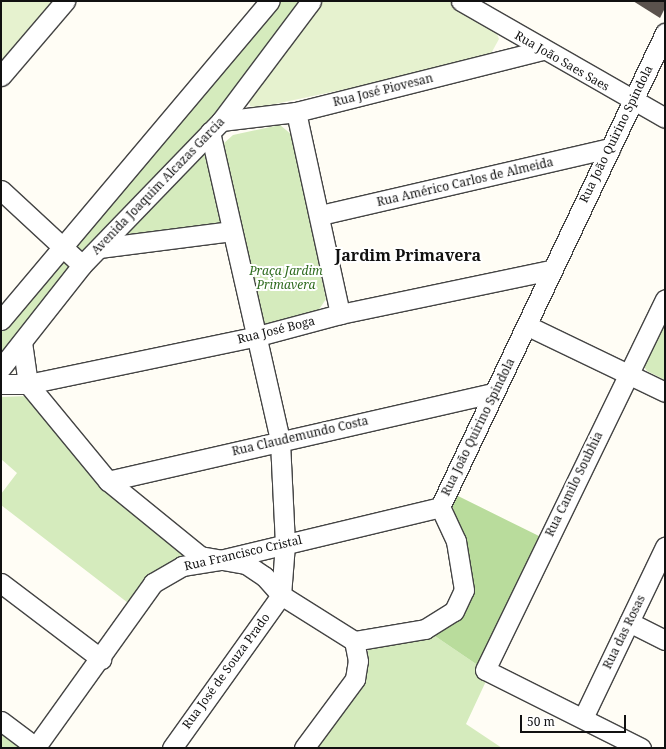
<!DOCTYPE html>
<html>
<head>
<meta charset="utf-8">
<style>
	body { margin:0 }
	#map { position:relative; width:666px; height:749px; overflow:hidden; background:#fffdf5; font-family:"Noto Serif",serif }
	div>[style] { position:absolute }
	.green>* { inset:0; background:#d5ebbd }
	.forest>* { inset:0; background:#b9dc9c }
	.pitch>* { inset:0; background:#e6f2cf }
	.building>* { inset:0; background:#5a524d }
	.roads { filter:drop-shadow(1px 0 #444) drop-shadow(-1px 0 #444) drop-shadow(0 1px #444) drop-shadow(0 -1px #444) }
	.minor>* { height:19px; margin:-9.5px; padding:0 9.5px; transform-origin:9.5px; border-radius:9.5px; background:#fff }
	span { translate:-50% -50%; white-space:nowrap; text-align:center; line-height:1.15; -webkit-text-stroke:4px #fff; paint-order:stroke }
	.street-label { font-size:12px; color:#111 }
	.park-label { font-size:12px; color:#2f6b1f; font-style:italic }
	.district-label { font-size:16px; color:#111; font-weight:700 }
	.frame { position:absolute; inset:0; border:2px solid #111; pointer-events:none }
	.scale { position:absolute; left:520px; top:715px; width:106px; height:18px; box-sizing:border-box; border:2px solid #111; border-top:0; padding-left:5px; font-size:12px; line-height:14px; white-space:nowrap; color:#111; -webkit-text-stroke:3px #fff; paint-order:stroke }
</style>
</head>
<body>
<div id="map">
	<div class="green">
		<div style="clip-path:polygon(279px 1px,304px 1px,206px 127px,82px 252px,74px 245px)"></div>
		<div style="clip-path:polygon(280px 125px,292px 135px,326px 299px,318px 311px,269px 325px,260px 321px,223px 144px,233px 135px)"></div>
		<div style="clip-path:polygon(207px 148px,223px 221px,220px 226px,122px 235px)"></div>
		<div style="clip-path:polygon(63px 260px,71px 266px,1px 359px,1px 330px)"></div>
		<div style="clip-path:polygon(665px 316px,665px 380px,647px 371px,642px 364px)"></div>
		<div style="clip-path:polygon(28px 396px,192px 555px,132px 606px,1px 505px,1px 494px,17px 473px,1px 459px,1px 397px)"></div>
		<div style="clip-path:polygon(429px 632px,479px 666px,487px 679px,466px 724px,502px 748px,313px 748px,366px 665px,368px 649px)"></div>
		<div style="clip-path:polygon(1px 733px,21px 748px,1px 748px)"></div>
	</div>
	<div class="forest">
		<div style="clip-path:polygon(454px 494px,541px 537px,479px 666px,429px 632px,457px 613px,461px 539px,451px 500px)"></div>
	</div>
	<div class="pitch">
		<div style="clip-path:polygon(1px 1px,55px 1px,1px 66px)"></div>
		<div style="clip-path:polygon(321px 1px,451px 1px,495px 29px,499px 39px,488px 59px,256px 108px,250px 106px,248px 97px)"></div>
	</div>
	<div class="building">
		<div style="clip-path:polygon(633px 1px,665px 1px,665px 8px,660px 18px)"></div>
	</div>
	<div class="roads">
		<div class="minor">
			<div style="left:461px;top:1px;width:235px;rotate:29.8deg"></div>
			<div style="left:1px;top:76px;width:99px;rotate:-49.5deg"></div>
			<div style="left:296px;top:112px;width:207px;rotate:77.7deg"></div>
			<div style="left:221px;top:121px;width:76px;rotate:-6.8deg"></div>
			<div style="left:296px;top:112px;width:254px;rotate:-14.1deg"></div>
			<div style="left:1px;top:190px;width:110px;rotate:42.8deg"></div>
			<div style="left:320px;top:215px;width:298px;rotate:-13deg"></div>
			<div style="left:99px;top:248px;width:134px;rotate:-7.3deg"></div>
			<div style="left:1px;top:320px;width:417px;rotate:-49.9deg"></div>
			<div style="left:528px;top:326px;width:152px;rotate:25.7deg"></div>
			<div style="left:22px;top:342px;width:42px;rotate:81.9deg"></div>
			<div style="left:28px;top:384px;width:126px;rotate:50.5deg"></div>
			<div style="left:108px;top:481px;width:119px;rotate:39.2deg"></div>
			<div style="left:200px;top:556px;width:47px;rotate:9.9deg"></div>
			<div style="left:246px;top:564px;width:22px;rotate:34deg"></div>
			<div style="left:264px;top:576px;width:25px;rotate:48deg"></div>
			<div style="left:281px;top:595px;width:86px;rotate:32.2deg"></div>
			<div style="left:354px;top:641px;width:72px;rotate:-9.6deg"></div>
			<div style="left:425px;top:629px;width:34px;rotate:-32deg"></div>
			<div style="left:454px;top:611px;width:23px;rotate:-65deg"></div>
			<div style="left:464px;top:590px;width:50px;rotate:-99.3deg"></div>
			<div style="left:456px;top:541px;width:38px;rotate:-115deg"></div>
			<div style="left:440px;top:507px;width:525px;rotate:-64.61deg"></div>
			<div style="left:1px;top:368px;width:131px;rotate:-51.8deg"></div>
			<div style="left:82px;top:265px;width:200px;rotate:-46deg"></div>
			<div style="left:221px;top:121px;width:150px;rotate:-53.1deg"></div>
			<div style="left:1px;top:384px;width:27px"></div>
			<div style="left:28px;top:384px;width:235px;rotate:-11.8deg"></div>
			<div style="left:258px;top:336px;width:85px;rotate:-15deg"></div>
			<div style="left:340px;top:314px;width:216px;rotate:-11.8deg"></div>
			<div style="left:108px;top:481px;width:394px;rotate:-12.9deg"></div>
			<div style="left:1px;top:583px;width:126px;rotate:37.2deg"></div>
			<div style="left:629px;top:622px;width:40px;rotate:26.6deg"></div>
			<div style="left:583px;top:718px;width:190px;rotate:-64.4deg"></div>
			<div style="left:1px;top:721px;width:45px;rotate:36.9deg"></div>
			<div style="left:35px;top:748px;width:203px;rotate:-54.4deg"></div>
			<div style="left:153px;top:583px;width:34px;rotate:-30deg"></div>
			<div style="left:182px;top:566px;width:38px;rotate:-9deg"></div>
			<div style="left:220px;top:560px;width:226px;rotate:-13.5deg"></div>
			<div style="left:172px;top:748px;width:188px;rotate:-54.5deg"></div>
			<div style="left:281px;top:595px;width:51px;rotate:-85.5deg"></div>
			<div style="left:285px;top:544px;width:104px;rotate:-92.8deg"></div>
			<div style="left:280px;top:440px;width:316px;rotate:-102.8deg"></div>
			<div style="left:304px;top:748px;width:86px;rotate:-53.5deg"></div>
			<div style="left:355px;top:679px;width:18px;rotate:-81deg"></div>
			<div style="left:358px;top:661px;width:20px;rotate:-101deg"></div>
			<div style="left:641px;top:748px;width:174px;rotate:-153.4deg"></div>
			<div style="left:485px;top:670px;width:412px;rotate:-64.1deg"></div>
		</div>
	</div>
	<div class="street-label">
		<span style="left:562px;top:61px;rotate:30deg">Rua João Saes Saes</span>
		<span style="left:383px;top:90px;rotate:-14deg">Rua José Piovesan</span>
		<span style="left:616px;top:134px;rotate:-64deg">Rua João Quirino Spindola</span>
		<span style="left:465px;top:182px;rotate:-13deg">Rua Américo Carlos de Almeida</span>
		<span style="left:158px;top:186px;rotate:-46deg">Avenida Joaquim Alcazas Garcia</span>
		<span style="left:276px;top:330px;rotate:-14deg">Rua José Boga</span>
		<span style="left:478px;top:427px;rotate:-64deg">Rua João Quirino Spindola</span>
		<span style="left:300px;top:436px;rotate:-13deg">Rua Claudemundo Costa</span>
		<span style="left:574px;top:484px;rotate:-64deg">Rua Camilo Soubhia</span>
		<span style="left:243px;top:553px;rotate:-13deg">Rua Francisco Cristal</span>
		<span style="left:624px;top:632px;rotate:-64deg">Rua das Rosas</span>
		<span style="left:226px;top:671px;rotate:-54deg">Rua José de Souza Prado</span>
	</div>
	<div class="park-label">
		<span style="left:286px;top:278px">Praça Jardim<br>Primavera</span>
	</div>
	<div class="district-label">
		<span style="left:408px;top:255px">Jardim Primavera</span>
	</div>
	<div class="frame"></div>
	<div class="scale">50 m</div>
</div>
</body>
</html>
